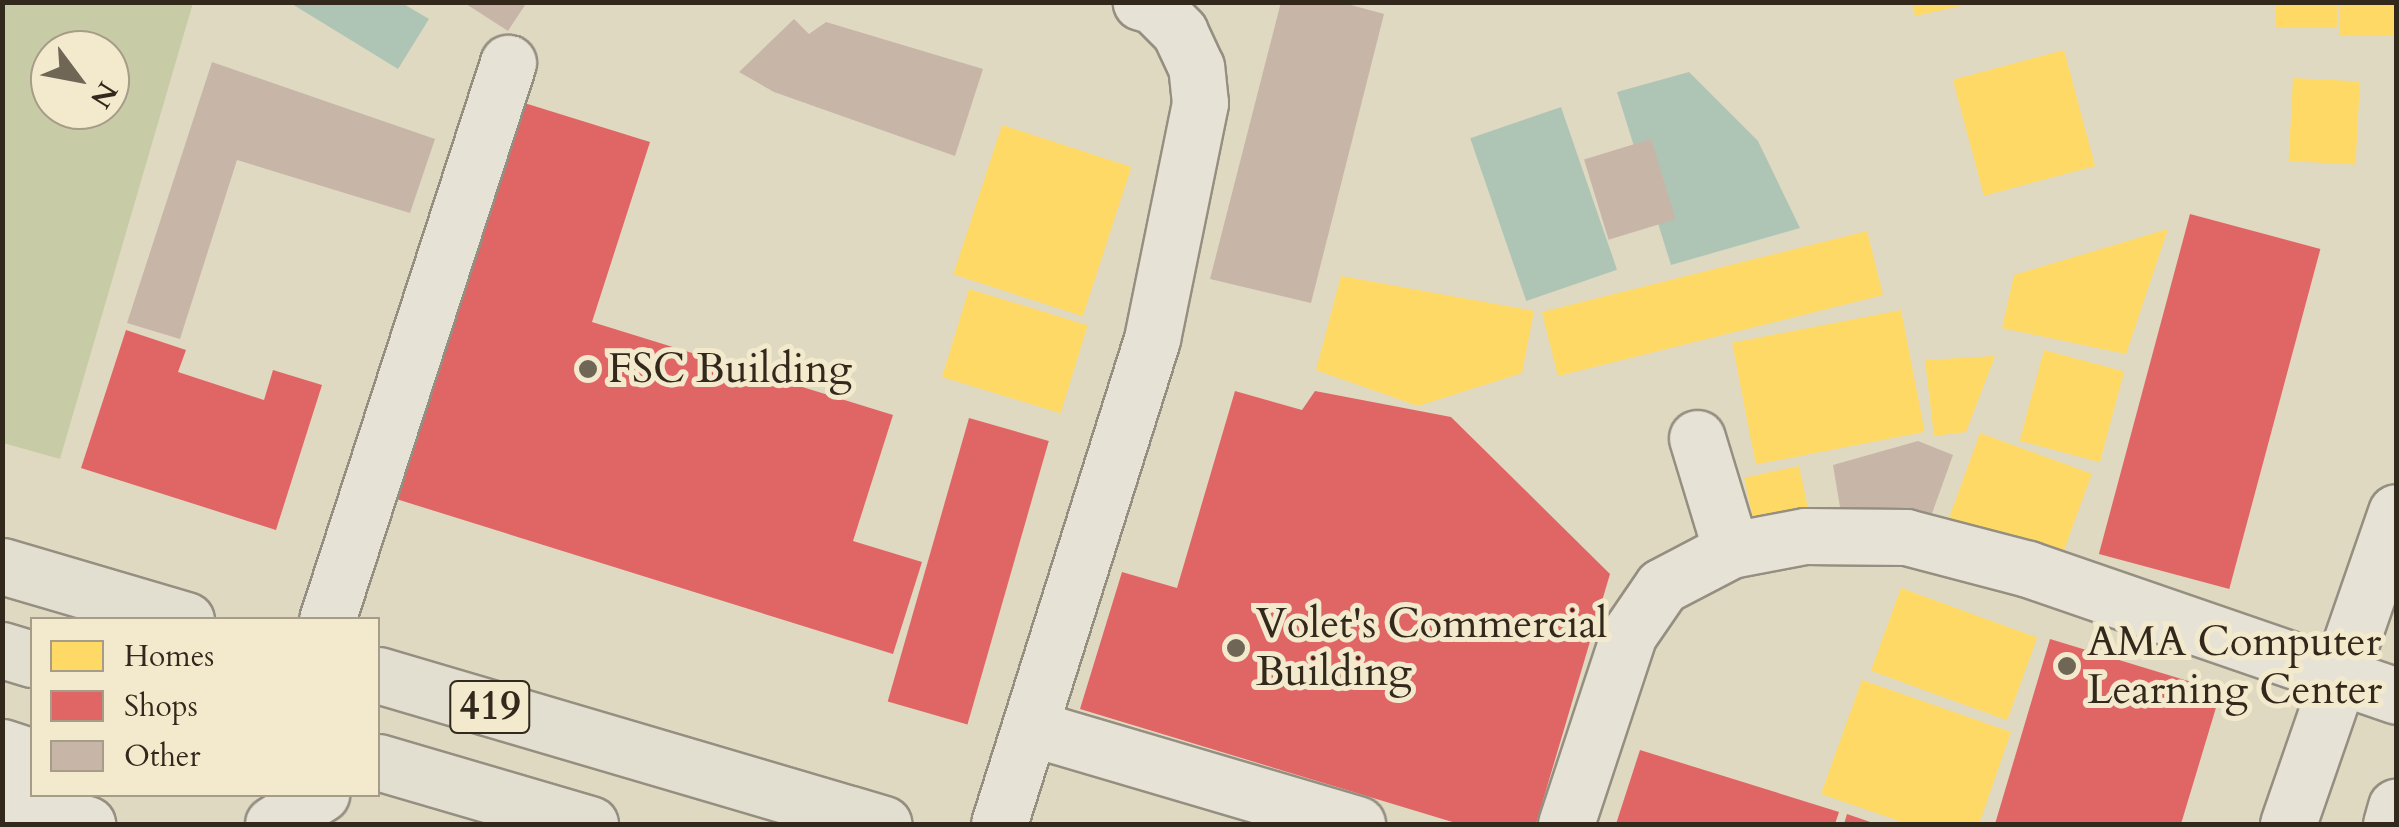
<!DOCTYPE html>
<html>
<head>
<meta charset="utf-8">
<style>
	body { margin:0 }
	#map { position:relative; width:2399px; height:827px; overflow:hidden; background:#e0d9c1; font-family:Cardo,serif }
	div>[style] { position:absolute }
	.green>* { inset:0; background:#c8cca6 }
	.water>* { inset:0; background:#aec5b6; transform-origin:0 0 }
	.homes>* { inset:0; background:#ffd966; transform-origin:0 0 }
	.shops>* { inset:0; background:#e06666; transform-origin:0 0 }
	.building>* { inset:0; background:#c7b5a8; transform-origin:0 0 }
	.roads { filter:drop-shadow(2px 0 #958f81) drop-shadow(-2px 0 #958f81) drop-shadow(0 2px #958f81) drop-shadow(0 -2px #958f81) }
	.minor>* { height:55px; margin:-27.5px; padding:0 27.5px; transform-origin:27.5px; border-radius:27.5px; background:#e6e2d6 }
	.highway>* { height:55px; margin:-27.5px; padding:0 27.5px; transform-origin:27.5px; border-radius:27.5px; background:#e2ded0 }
	.dots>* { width:28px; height:28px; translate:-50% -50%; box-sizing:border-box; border:5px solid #f3eace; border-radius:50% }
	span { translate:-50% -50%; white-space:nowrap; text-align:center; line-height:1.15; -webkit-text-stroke:10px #f3eace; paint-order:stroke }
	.shield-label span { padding:2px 8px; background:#f3eace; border:2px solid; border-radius:8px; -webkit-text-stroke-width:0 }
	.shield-label { font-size:40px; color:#33281c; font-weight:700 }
	.poi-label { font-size:42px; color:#33281c }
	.left { translate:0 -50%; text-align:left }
	.frame { position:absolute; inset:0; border:5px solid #33281c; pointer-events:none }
	.legend { position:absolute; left:30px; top:617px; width:350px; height:180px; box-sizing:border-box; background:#f3eace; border:2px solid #a69c87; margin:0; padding:12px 18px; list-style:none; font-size:30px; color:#33281c }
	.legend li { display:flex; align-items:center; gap:20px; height:50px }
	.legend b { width:50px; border:2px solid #a69c87 }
	.north { position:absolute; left:30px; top:30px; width:100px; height:100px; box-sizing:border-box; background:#f3eace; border:2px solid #a69c87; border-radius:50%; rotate:122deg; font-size:28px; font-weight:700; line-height:40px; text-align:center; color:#33281c }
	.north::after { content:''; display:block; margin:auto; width:35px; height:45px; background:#706656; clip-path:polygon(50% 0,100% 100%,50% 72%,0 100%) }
</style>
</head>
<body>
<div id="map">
	<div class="green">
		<div style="clip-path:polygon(evenodd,2px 3px,193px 3px,60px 459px,3px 443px,2px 3px,50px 50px,110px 50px,110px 110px,50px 110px,50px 50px)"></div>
	</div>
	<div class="water">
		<div style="clip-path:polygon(402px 3px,429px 19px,398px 69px,292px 4px)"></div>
		<div style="clip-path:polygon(1689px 72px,1758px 141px,1800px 228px,1671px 265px,1617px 92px)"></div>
		<div style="left:1561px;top:107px;width:172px;height:96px;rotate:71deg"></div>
	</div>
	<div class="homes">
		<div style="clip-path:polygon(1912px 2px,1970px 2px,1970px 4px,1915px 16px)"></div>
		<div style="left:2276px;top:2px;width:61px;height:26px"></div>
		<div style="left:2339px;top:2px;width:57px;height:33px"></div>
		<div style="left:2064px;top:50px;width:120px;height:115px;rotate:75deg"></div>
		<div style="left:2293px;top:78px;width:67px;height:83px;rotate:3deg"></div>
		<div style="left:1002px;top:125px;width:136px;height:157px;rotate:18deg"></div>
		<div style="clip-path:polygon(2168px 229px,2126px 354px,2002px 328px,2014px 275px)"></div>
		<div style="left:1867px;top:231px;width:66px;height:335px;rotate:76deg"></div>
		<div style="clip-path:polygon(1341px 276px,1534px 311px,1522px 373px,1418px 406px,1316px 370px)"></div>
		<div style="left:969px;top:289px;width:124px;height:92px;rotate:17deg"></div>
		<div style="left:1901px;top:310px;width:124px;height:172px;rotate:79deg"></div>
		<div style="left:2044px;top:350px;width:83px;height:94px;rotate:15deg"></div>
		<div style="clip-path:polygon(1995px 356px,1966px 432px,1934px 436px,1925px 360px)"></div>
		<div style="left:1980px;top:433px;width:119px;height:93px;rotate:20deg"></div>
		<div style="left:1799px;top:466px;width:53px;height:56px;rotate:78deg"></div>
		<div style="left:1901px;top:588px;width:145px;height:88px;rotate:20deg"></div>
		<div style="clip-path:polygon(1862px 680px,2011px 732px,1979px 824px,1908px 824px,1821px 794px)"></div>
	</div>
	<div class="shops">
		<div style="clip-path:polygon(518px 101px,650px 142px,592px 322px,893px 415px,853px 541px,922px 562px,893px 654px,393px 498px)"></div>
		<div style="left:2190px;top:214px;width:135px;height:352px;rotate:15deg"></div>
		<div style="clip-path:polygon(126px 330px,186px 350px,178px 372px,264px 400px,273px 370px,322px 385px,276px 530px,81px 468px)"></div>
		<div style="clip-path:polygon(1235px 391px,1302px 410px,1315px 391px,1451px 417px,1610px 574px,1536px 824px,1459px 824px,1080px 709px,1122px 572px,1177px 588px)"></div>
		<div style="left:969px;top:418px;width:83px;height:295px;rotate:16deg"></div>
		<div style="clip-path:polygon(2050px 639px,2221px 691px,2181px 824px,1995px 824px)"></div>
		<div style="clip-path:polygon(1640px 750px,1839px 812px,1835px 824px,1616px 824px)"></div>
		<div style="clip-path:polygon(1847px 814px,1876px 824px,1844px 824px)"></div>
	</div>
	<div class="building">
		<div style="clip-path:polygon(463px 2px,527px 2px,508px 31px)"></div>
		<div style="clip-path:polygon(1281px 2px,1340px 2px,1384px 14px,1311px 303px,1210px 279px)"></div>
		<div style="clip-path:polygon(794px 19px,809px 34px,826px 22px,983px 69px,955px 156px,774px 92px,739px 72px)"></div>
		<div style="clip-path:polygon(212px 62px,435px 139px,410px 213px,237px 160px,180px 339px,127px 323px)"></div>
		<div style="left:1651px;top:139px;width:84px;height:70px;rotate:73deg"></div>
		<div style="clip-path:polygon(1918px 441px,1953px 455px,1930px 519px,1841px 513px,1833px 465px)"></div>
	</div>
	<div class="roads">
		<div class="minor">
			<div style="left:1697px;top:438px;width:117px;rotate:73.1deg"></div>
			<div style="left:327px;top:620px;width:586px;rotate:-72deg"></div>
			<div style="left:1031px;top:728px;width:340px;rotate:16.4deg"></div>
			<div style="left:2px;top:747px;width:32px;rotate:18deg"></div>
			<div style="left:2px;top:799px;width:89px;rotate:16.4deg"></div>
			<div style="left:273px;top:824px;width:57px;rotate:-32deg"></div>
			<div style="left:999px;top:824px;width:509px;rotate:-72.49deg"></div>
			<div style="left:1152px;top:339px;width:241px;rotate:-78.5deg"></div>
			<div style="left:1200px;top:103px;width:36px;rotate:-96deg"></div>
			<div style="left:1196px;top:67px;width:38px;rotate:-115deg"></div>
			<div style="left:1180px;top:32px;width:37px;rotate:-135deg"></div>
			<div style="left:1154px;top:6px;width:14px;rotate:-163deg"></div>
			<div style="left:1566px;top:824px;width:200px;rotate:-71.7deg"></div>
			<div style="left:1629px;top:634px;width:58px;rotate:-55.5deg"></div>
			<div style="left:1662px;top:586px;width:78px;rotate:-27.6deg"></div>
			<div style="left:1731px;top:550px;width:75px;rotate:-10.7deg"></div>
			<div style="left:1805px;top:536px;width:101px;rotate:0.6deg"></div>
			<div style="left:1906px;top:537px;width:126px;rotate:14.7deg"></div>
			<div style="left:2028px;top:569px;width:389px;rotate:19deg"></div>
			<div style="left:2288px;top:824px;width:330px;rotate:-70.9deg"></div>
			<div style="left:2391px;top:824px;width:18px;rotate:-74deg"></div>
		</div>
		<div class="highway">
			<div style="left:2px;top:566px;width:192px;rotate:16.4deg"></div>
			<div style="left:2px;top:650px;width:31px;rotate:17deg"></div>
			<div style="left:378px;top:675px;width:527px;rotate:16.41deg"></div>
			<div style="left:378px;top:762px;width:221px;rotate:16.3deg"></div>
		</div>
	</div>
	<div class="dots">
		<div style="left:588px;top:369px;background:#706656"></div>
		<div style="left:1236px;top:648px;background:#706656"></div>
		<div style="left:2067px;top:666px;background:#706656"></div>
	</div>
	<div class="shield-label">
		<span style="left:490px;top:707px">419</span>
	</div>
	<div class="poi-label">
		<span class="left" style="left:608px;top:369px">FSC Building</span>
		<span class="left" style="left:1256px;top:648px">Volet's Commercial<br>Building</span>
		<span class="left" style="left:2087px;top:666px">AMA Computer<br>Learning Center</span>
	</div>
	<div class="frame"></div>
	<ul class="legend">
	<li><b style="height:28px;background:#ffd966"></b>Homes</li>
	<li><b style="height:28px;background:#e06666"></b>Shops</li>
	<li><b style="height:28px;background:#c7b5a8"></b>Other</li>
	</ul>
	<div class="north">N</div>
</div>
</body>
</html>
